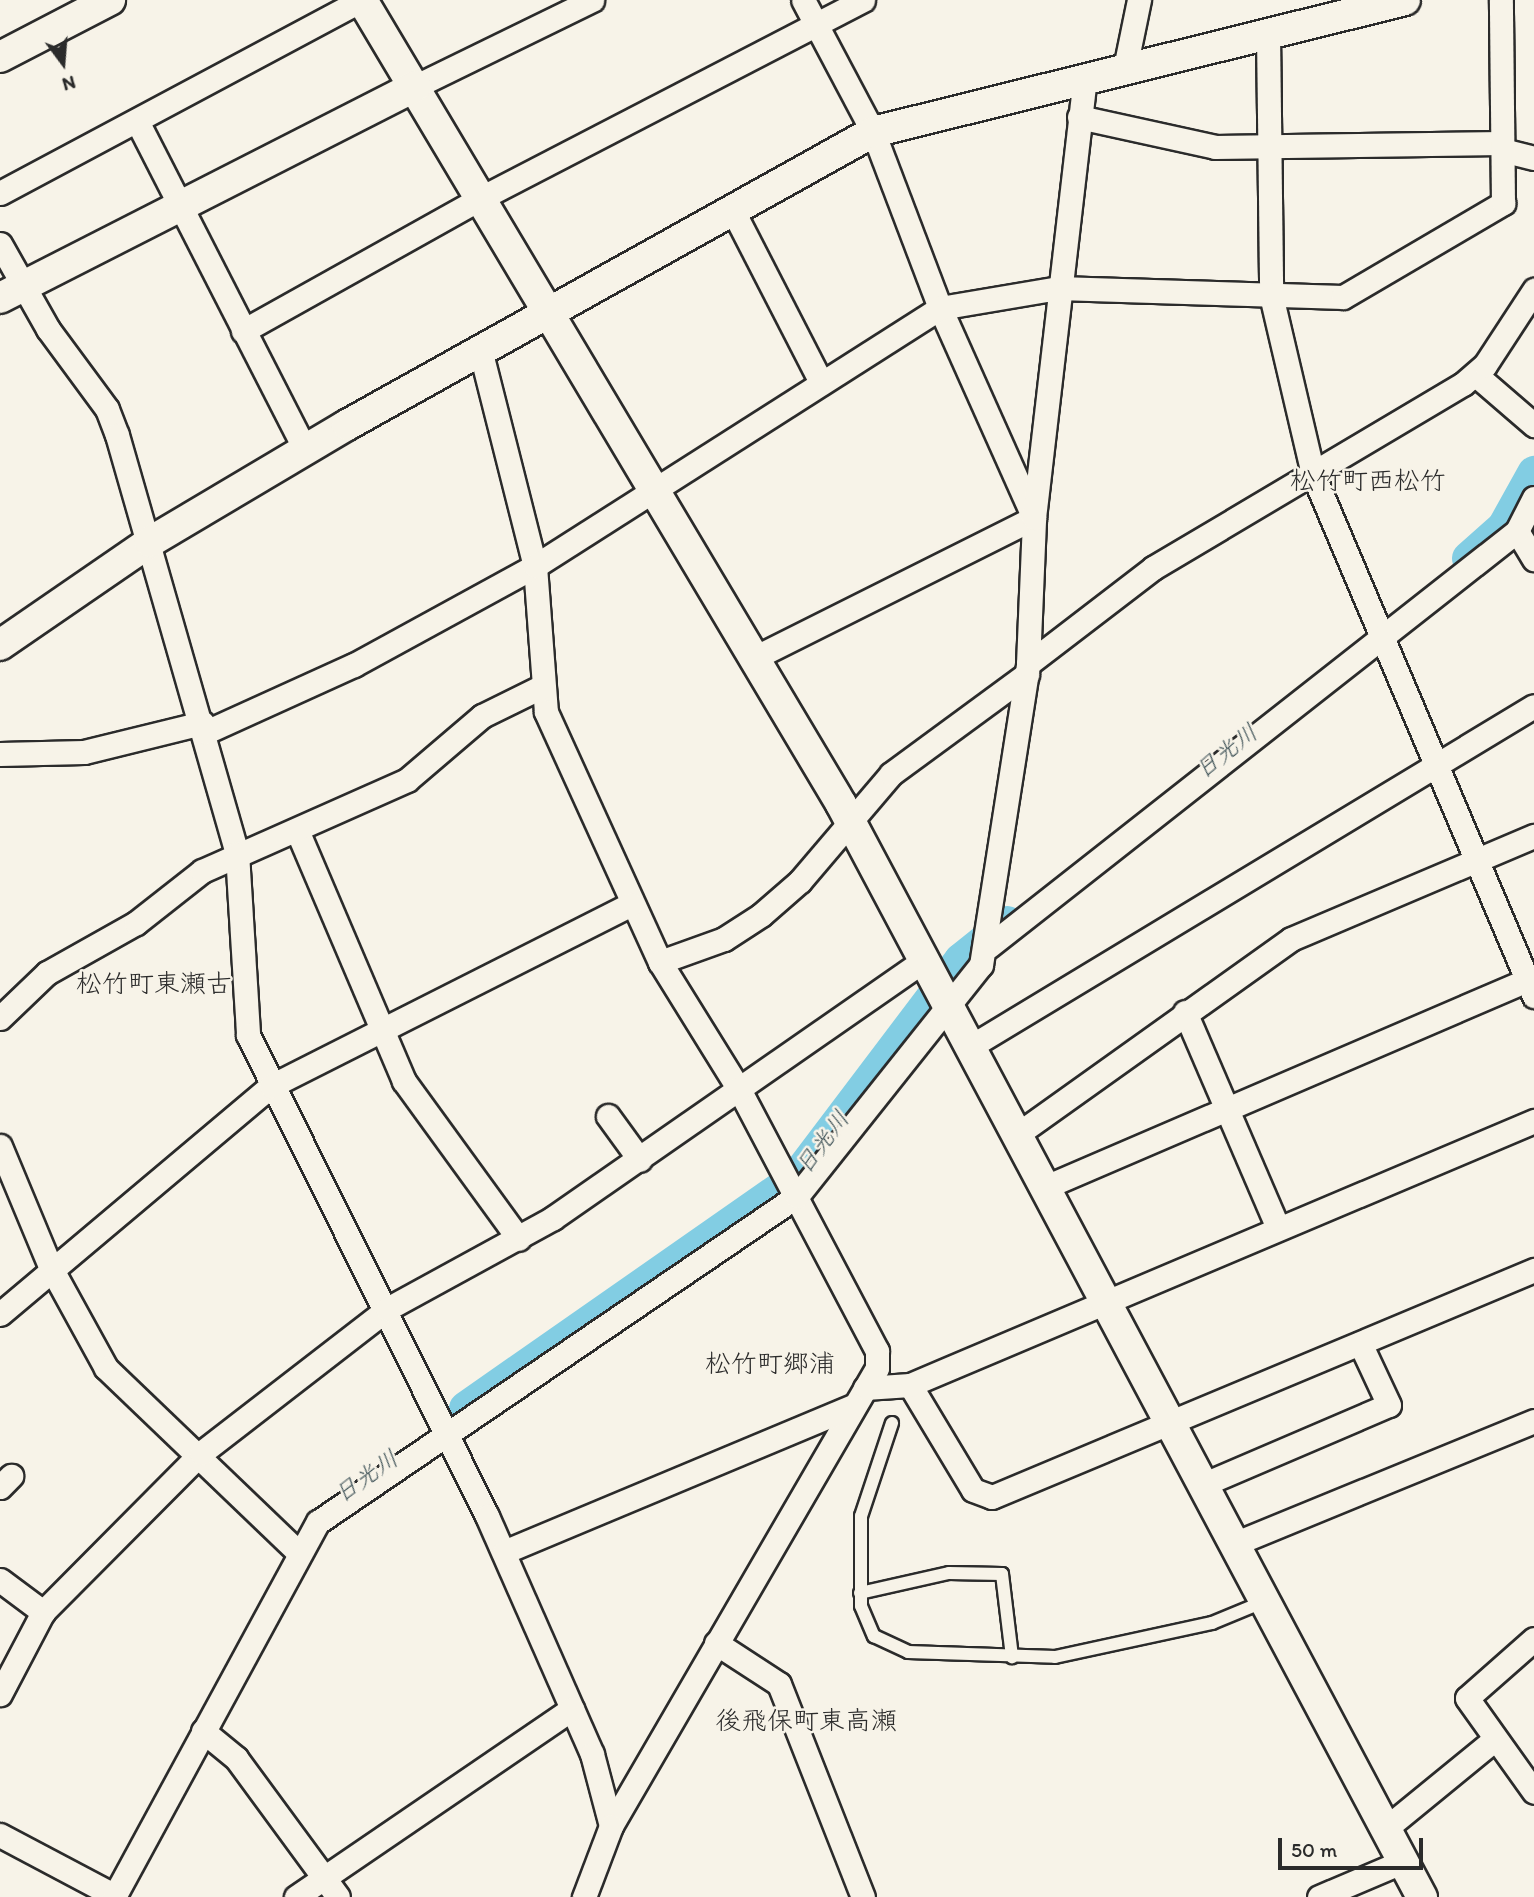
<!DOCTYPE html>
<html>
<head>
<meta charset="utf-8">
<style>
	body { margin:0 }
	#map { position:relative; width:1534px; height:1897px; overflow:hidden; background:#f7f3e8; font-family:Itim,"Klee One",sans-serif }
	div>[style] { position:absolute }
	.river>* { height:35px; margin:-17.5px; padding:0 17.5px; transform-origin:17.5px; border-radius:17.5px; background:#82cde3 }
	.roads { filter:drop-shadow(2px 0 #2b2b2b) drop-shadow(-2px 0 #2b2b2b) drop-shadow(0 2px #2b2b2b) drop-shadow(0 -2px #2b2b2b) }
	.service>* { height:12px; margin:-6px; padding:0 6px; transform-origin:6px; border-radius:6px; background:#f7f3e8 }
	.minor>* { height:23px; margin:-11.5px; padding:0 11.5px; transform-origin:11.5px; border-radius:11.5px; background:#f7f3e8 }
	.tertiary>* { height:30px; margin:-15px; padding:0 15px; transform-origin:15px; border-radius:15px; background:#f7f3e8 }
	span { translate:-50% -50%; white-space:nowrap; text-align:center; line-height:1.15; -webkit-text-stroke:5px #f7f3e8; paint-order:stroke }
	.water-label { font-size:24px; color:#415459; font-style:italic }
	.quarter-label { font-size:26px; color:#2b2b2b }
	.north { position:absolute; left:28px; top:28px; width:70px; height:70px; -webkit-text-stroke:5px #f7f3e8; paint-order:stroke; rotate:164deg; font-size:19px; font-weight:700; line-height:28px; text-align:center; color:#2b2b2b }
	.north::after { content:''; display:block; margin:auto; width:24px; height:32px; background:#2b2b2b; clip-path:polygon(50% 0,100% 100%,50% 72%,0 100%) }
	.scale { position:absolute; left:1278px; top:1838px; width:145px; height:32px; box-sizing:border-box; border:4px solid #2b2b2b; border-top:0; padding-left:9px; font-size:21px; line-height:24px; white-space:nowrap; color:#2b2b2b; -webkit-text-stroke:5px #f7f3e8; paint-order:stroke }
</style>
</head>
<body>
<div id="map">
	<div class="river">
		<div style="left:1469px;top:558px;width:47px;rotate:-41.5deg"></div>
		<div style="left:1504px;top:527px;width:62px;rotate:-60.9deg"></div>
		<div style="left:466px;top:1408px;width:402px;rotate:-34.9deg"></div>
		<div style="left:796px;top:1178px;width:273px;rotate:-52.9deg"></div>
		<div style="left:961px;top:960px;width:59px;rotate:-38.8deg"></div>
	</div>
	<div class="roads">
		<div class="service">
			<div style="left:892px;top:1423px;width:98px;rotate:108.4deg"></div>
			<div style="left:861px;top:1516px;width:90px;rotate:90deg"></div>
			<div style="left:861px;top:1606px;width:33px;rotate:67deg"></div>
			<div style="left:874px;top:1636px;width:38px;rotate:25deg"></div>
			<div style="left:908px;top:1652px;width:147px;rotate:1.9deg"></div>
			<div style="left:1055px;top:1657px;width:161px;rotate:-12.2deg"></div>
			<div style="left:1212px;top:1623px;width:55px;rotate:-22.4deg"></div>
			<div style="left:860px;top:1593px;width:91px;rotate:-12.7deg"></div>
			<div style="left:949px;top:1573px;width:53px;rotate:1.1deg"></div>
			<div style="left:1002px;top:1574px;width:84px;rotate:83.1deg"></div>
		</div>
		<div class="minor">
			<div style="left:1268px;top:33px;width:262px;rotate:89.3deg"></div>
			<div style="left:1271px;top:295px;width:184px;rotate:76.8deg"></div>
			<div style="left:1313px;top:474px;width:567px;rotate:67.05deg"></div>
			<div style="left:1125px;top:68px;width:69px;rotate:-78.4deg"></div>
			<div style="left:416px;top:86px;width:196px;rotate:-26deg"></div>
			<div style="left:1079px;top:117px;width:139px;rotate:12.4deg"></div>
			<div style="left:1215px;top:147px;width:287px;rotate:-0.8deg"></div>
			<div style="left:138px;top:123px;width:367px;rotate:62.9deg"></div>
			<div style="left:1502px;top:150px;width:33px;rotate:14deg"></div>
			<div style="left:0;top:193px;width:410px;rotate:-28.1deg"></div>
			<div style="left:732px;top:209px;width:192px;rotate:62.8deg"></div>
			<div style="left:0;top:244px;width:98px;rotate:60.5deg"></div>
			<div style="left:48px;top:329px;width:99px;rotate:53.6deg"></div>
			<div style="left:107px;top:409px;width:28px;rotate:69deg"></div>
			<div style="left:117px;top:435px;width:435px;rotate:74deg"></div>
			<div style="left:237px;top:853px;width:182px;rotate:86.5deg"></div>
			<div style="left:248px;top:1035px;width:537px;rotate:63.58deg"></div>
			<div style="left:487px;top:1516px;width:260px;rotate:66.2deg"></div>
			<div style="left:592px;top:1754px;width:74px;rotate:75.2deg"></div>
			<div style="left:243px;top:331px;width:275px;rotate:-29.2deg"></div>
			<div style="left:483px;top:197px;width:428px;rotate:-27.4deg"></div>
			<div style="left:480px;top:349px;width:224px;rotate:75.8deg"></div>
			<div style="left:535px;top:566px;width:146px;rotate:85.7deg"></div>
			<div style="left:546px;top:712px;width:275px;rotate:65.5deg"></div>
			<div style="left:660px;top:962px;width:152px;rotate:58.2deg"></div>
			<div style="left:740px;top:1091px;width:294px;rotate:62.2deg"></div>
			<div style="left:877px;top:1351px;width:17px;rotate:90deg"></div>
			<div style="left:877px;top:1368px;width:530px;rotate:120.15deg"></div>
			<div style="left:611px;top:1826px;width:76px;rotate:110.8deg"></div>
			<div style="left:1476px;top:375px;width:77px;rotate:40.8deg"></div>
			<div style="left:1517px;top:531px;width:33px;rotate:59deg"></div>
			<div style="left:756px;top:657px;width:311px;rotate:-26.6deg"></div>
			<div style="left:1034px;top:518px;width:230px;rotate:-114.1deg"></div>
			<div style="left:940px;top:308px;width:188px;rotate:-110.8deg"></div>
			<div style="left:873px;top:132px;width:149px;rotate:-117.9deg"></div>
			<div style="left:1028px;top:664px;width:158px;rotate:-37.5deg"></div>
			<div style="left:1153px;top:568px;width:360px;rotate:-30.7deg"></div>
			<div style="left:1463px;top:384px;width:29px;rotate:-41deg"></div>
			<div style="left:1485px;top:365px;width:90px;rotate:-56.8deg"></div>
			<div style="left:206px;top:732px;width:162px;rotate:-24.4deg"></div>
			<div style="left:354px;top:665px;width:206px;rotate:-28.7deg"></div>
			<div style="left:535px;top:566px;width:480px;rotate:-32.5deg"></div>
			<div style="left:940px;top:308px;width:120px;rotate:-9.6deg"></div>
			<div style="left:1058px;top:288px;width:285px;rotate:1.8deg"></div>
			<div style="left:1343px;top:297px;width:186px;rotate:-30.4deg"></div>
			<div style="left:1503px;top:203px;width:203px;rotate:-90.6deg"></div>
			<div style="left:0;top:754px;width:84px;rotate:-1.4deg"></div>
			<div style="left:84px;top:752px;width:122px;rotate:-13.8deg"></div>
			<div style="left:297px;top:830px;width:273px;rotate:66.9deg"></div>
			<div style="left:404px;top:1081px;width:195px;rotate:54deg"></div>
			<div style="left:988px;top:947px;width:673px;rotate:-38.18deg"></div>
			<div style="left:1517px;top:531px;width:37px;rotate:-63deg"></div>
			<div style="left:660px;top:962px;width:68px;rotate:-19.8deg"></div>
			<div style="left:724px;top:939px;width:44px;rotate:-33deg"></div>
			<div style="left:761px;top:915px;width:52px;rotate:-41.1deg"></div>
			<div style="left:800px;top:881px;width:140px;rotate:-49.6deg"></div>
			<div style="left:891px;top:774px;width:169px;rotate:-36.3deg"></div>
			<div style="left:1185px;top:1012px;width:235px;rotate:66.7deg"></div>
			<div style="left:0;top:1018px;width:65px;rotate:-43.8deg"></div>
			<div style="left:47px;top:973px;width:102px;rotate:-29.3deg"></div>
			<div style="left:136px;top:923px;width:84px;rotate:-38.2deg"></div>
			<div style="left:202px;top:871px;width:224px;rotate:-23.9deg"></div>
			<div style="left:407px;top:780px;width:99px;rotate:-40.5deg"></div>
			<div style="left:482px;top:716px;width:66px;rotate:-26.2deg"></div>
			<div style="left:968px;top:1048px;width:661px;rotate:-31.14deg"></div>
			<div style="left:608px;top:1116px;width:54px;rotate:54deg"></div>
			<div style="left:1015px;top:1136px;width:339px;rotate:-35.5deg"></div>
			<div style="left:1291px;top:939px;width:264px;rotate:-23deg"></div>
			<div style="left:0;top:1146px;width:130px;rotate:67.4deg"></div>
			<div style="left:50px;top:1266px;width:116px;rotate:61.2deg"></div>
			<div style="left:106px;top:1368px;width:266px;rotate:43.8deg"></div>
			<div style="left:1043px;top:1188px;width:534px;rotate:-23.25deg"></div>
			<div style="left:0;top:1314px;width:354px;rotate:-40.1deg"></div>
			<div style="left:271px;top:1086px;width:403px;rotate:-26.8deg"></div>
			<div style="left:910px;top:1385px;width:122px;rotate:59deg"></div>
			<div style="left:973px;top:1490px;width:20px;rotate:20deg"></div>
			<div style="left:992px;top:1497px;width:588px;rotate:-22.72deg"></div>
			<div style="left:865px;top:1388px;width:45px;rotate:-3.8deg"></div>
			<div style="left:910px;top:1385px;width:678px;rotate:-22.93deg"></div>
			<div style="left:1202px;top:1485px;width:203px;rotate:-23.2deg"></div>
			<div style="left:1389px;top:1405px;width:68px;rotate:-115.1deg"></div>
			<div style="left:0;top:1487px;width:16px;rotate:-45deg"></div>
			<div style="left:1234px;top:1544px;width:324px;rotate:-22.3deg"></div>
			<div style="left:504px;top:1552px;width:378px;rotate:-22.7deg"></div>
			<div style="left:0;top:1580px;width:54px;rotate:36.7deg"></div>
			<div style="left:43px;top:1612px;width:93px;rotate:117.7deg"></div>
			<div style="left:43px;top:1612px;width:224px;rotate:-45.2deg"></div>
			<div style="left:201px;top:1453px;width:235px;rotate:-37.7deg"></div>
			<div style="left:387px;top:1309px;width:189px;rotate:-28.7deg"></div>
			<div style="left:553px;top:1218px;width:449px;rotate:-34.8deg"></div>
			<div style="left:1534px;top:1639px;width:89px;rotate:138.6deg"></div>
			<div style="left:1467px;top:1698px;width:115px;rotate:54.5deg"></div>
			<div style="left:716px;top:1643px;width:75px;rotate:33.1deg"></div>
			<div style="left:779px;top:1684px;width:229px;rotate:68.5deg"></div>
			<div style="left:203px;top:1731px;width:43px;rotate:39.3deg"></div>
			<div style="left:236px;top:1758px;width:172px;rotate:53.7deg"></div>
			<div style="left:1385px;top:1829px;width:142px;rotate:-39.3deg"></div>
			<div style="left:0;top:1835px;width:130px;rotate:27.9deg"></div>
			<div style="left:114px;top:1897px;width:427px;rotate:-61.5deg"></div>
			<div style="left:318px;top:1522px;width:579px;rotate:-34.24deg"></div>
			<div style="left:797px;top:1196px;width:295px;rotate:-51.5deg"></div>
			<div style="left:981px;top:965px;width:305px;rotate:-81.1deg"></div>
			<div style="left:1028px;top:664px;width:146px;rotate:-87.6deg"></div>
			<div style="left:1034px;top:518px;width:444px;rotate:-83.4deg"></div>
			<div style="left:296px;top:1897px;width:334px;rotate:-34.3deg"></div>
			<div style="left:1319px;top:1897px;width:92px;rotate:-23deg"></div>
		</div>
		<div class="tertiary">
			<div style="left:362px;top:0;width:936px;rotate:59.21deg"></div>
			<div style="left:841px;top:804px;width:1238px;rotate:62.01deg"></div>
			<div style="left:0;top:57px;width:124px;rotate:-27.4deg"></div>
			<div style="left:0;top:298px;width:467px;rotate:-27deg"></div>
			<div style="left:0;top:645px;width:182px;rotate:-34.5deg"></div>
			<div style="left:150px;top:542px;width:229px;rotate:-30.7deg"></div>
			<div style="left:347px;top:425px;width:602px;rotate:-29.12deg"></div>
			<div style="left:873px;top:132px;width:548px;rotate:-13.93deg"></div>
		</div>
	</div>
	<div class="water-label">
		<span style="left:1226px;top:751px;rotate:-38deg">日光川</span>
		<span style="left:822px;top:1142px;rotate:-53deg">日光川</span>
		<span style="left:366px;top:1476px;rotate:-35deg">日光川</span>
	</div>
	<div class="quarter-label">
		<span style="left:1368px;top:481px">松竹町西松竹</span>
		<span style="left:154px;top:984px">松竹町東瀬古</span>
		<span style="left:770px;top:1364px">松竹町郷浦</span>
		<span style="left:806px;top:1721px">後飛保町東高瀬</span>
	</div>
	<div class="north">N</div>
	<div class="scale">50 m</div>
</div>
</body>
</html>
